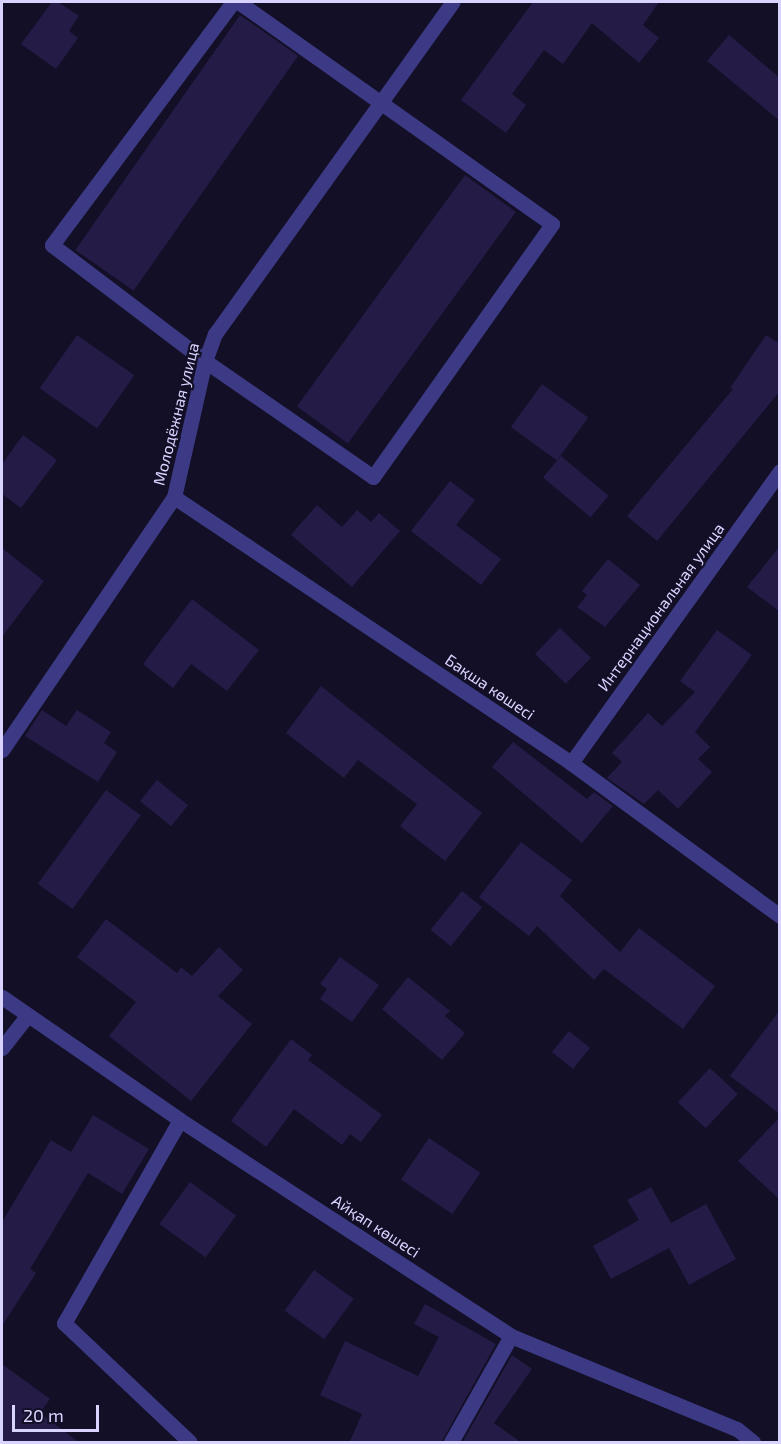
<!DOCTYPE html>
<html>
<head>
<meta charset="utf-8">
<style>
	body { margin:0 }
	#map { position:relative; width:781px; height:1444px; overflow:hidden; background:#130f26; font-family:"Exo 2",sans-serif }
	div>[style] { position:absolute }
	.building>* { inset:0; background:#241b47; transform-origin:0 0 }
	.service>* { height:15px; margin:-7.5px; padding:0 7.5px; transform-origin:7.5px; border-radius:7.5px; background:#3d3a85 }
	.minor>* { height:15px; margin:-7.5px; padding:0 7.5px; transform-origin:7.5px; border-radius:7.5px; background:#3d3a85 }
	span { translate:-50% -50%; white-space:nowrap; text-align:center; line-height:1.15; -webkit-text-stroke:4.5px #130f26; paint-order:stroke }
	.street-label { font-size:16px; color:#d9d4ff }
	.frame { position:absolute; inset:0; border:3px solid #d9d4ff; pointer-events:none }
	.scale { position:absolute; left:12px; top:1405px; width:87px; height:27px; box-sizing:border-box; border:3px solid #d9d4ff; border-top:0; padding-left:8px; font-size:18px; line-height:21px; white-space:nowrap; color:#d9d4ff; -webkit-text-stroke:4px #130f26; paint-order:stroke }
</style>
</head>
<body>
<div id="map">
	<div class="building">
		<div style="clip-path:polygon(52px 2px,58px 2px,79px 16px,69px 31px,78px 38px,56px 69px,21px 44px)"></div>
		<div style="clip-path:polygon(533px 2px,659px 2px,643px 25px,659px 38px,639px 63px,592px 23px,563px 64px,544px 50px,512px 94px,526px 105px,506px 133px,461px 100px)"></div>
		<div style="left:240px;top:15px;width:71px;height:287px;rotate:35deg"></div>
		<div style="clip-path:polygon(729px 35px,780px 78px,780px 121px,707px 61px)"></div>
		<div style="left:465px;top:175px;width:63px;height:286px;rotate:36deg"></div>
		<div style="left:77px;top:335px;width:70px;height:65px;rotate:35deg"></div>
		<div style="clip-path:polygon(766px 335px,780px 344px,780px 391px,657px 541px,627px 516px,733px 389px,730px 388px)"></div>
		<div style="left:542px;top:384px;width:57px;height:53px;rotate:36deg"></div>
		<div style="clip-path:polygon(23px 435px,57px 460px,21px 508px,2px 494px,2px 464px)"></div>
		<div style="left:561px;top:456px;width:62px;height:28px;rotate:40deg"></div>
		<div style="clip-path:polygon(450px 481px,475px 500px,456px 525px,501px 559px,481px 585px,411px 531px)"></div>
		<div style="clip-path:polygon(317px 505px,342px 527px,357px 510px,371px 522px,379px 513px,400px 531px,352px 587px,291px 535px)"></div>
		<div style="clip-path:polygon(780px 546px,780px 612px,747px 587px)"></div>
		<div style="clip-path:polygon(2px 548px,44px 581px,2px 637px)"></div>
		<div style="clip-path:polygon(608px 559px,640px 585px,605px 627px,577px 607px,587px 595px,582px 591px)"></div>
		<div style="clip-path:polygon(192px 599px,259px 650px,227px 691px,191px 664px,173px 688px,143px 664px)"></div>
		<div style="left:560px;top:628px;width:43px;height:36px;rotate:44deg"></div>
		<div style="clip-path:polygon(717px 630px,752px 655px,695px 732px,710px 747px,698px 759px,712px 772px,678px 809px,658px 790px,644px 804px,607px 778px,622px 762px,612px 753px,648px 713px,662px 726px,695px 692px,680px 681px)"></div>
		<div style="clip-path:polygon(321px 686px,482px 813px,445px 861px,400px 826px,417px 804px,358px 760px,344px 778px,286px 733px)"></div>
		<div style="clip-path:polygon(42px 710px,66px 726px,77px 710px,111px 732px,104px 743px,117px 752px,98px 782px,25px 736px)"></div>
		<div style="clip-path:polygon(513px 742px,587px 799px,594px 792px,613px 806px,582px 843px,492px 767px)"></div>
		<div style="left:157px;top:780px;width:40px;height:27px;rotate:39deg"></div>
		<div style="left:106px;top:790px;width:43px;height:116px;rotate:36deg"></div>
		<div style="clip-path:polygon(521px 842px,572px 880px,560px 896px,620px 952px,639px 928px,715px 986px,683px 1029px,604px 969px,594px 980px,537px 926px,529px 936px,479px 897px)"></div>
		<div style="left:462px;top:891px;width:26px;height:50px;rotate:39deg"></div>
		<div style="clip-path:polygon(106px 919px,177px 973px,181px 967px,192px 976px,219px 947px,243px 970px,218px 996px,252px 1024px,191px 1101px,109px 1036px,136px 1002px,77px 957px)"></div>
		<div style="clip-path:polygon(340px 957px,379px 985px,352px 1022px,320px 999px,327px 989px,320px 984px)"></div>
		<div style="clip-path:polygon(408px 977px,450px 1011px,445px 1016px,465px 1033px,442px 1060px,382px 1009px)"></div>
		<div style="clip-path:polygon(780px 1010px,780px 1114px,730px 1076px)"></div>
		<div style="left:569px;top:1031px;width:27px;height:27px;rotate:39deg"></div>
		<div style="clip-path:polygon(291px 1039px,312px 1055px,308px 1060px,382px 1115px,361px 1142px,350px 1134px,342px 1145px,294px 1109px,266px 1147px,231px 1121px)"></div>
		<div style="left:710px;top:1068px;width:38px;height:47px;rotate:43deg"></div>
		<div style="clip-path:polygon(93px 1115px,149px 1149px,122px 1194px,88px 1173px,30px 1269px,36px 1273px,2px 1326px,2px 1222px,51px 1140px,71px 1152px)"></div>
		<div style="clip-path:polygon(780px 1117px,780px 1200px,738px 1161px)"></div>
		<div style="left:429px;top:1138px;width:62px;height:50px;rotate:34deg"></div>
		<div style="left:190px;top:1182px;width:57px;height:52px;rotate:36deg"></div>
		<div style="clip-path:polygon(651px 1187px,671px 1223px,706px 1204px,736px 1259px,689px 1285px,669px 1248px,611px 1279px,593px 1246px,639px 1220px,627px 1200px)"></div>
		<div style="left:314px;top:1270px;width:49px;height:50px;rotate:36deg"></div>
		<div style="clip-path:polygon(425px 1304px,496px 1344px,441px 1443px,349px 1443px,362px 1414px,320px 1395px,345px 1341px,418px 1376px,439px 1337px,414px 1324px)"></div>
		<div style="clip-path:polygon(512px 1355px,532px 1369px,494px 1423px,522px 1443px,462px 1443px)"></div>
		<div style="clip-path:polygon(2px 1364px,50px 1399px,40px 1413px,80px 1443px,2px 1443px)"></div>
	</div>
	<div class="service">
		<div style="left:233px;top:2px;width:303px;rotate:126.7deg"></div>
		<div style="left:52px;top:245px;width:192px;rotate:37.2deg"></div>
		<div style="left:205px;top:361px;width:204px;rotate:34.6deg"></div>
		<div style="left:373px;top:477px;width:310px;rotate:-54.7deg"></div>
		<div style="left:552px;top:224px;width:384px;rotate:-144.7deg"></div>
	</div>
	<div class="minor">
		<div style="left:174px;top:497px;width:478px;rotate:33.8deg"></div>
		<div style="left:571px;top:763px;width:259px;rotate:36.2deg"></div>
		<div style="left:2px;top:750px;width:306px;rotate:-55.8deg"></div>
		<div style="left:174px;top:497px;width:139px;rotate:-77.2deg"></div>
		<div style="left:205px;top:361px;width:29px;rotate:-70deg"></div>
		<div style="left:215px;top:334px;width:408px;rotate:-54.4deg"></div>
		<div style="left:571px;top:763px;width:359px;rotate:-54.4deg"></div>
		<div style="left:2px;top:997px;width:216px;rotate:34.6deg"></div>
		<div style="left:180px;top:1120px;width:395px;rotate:33.1deg"></div>
		<div style="left:511px;top:1336px;width:244px;rotate:22.4deg"></div>
		<div style="left:737px;top:1429px;width:21px;rotate:39deg"></div>
		<div style="left:2px;top:1048px;width:39px;rotate:-52deg"></div>
		<div style="left:180px;top:1120px;width:234px;rotate:119.7deg"></div>
		<div style="left:64px;top:1323px;width:173px;rotate:43.4deg"></div>
		<div style="left:451px;top:1442px;width:122px;rotate:-60.5deg"></div>
	</div>
	<div class="street-label">
		<span style="left:176px;top:414px;rotate:-76deg">Молодёжная улица</span>
		<span style="left:661px;top:607px;rotate:-54deg">Интернациональная улица</span>
		<span style="left:490px;top:687px;rotate:34deg">Бақша көшесі</span>
		<span style="left:376px;top:1226px;rotate:33deg">Айқап көшесі</span>
	</div>
	<div class="frame"></div>
	<div class="scale">20 m</div>
</div>
</body>
</html>
